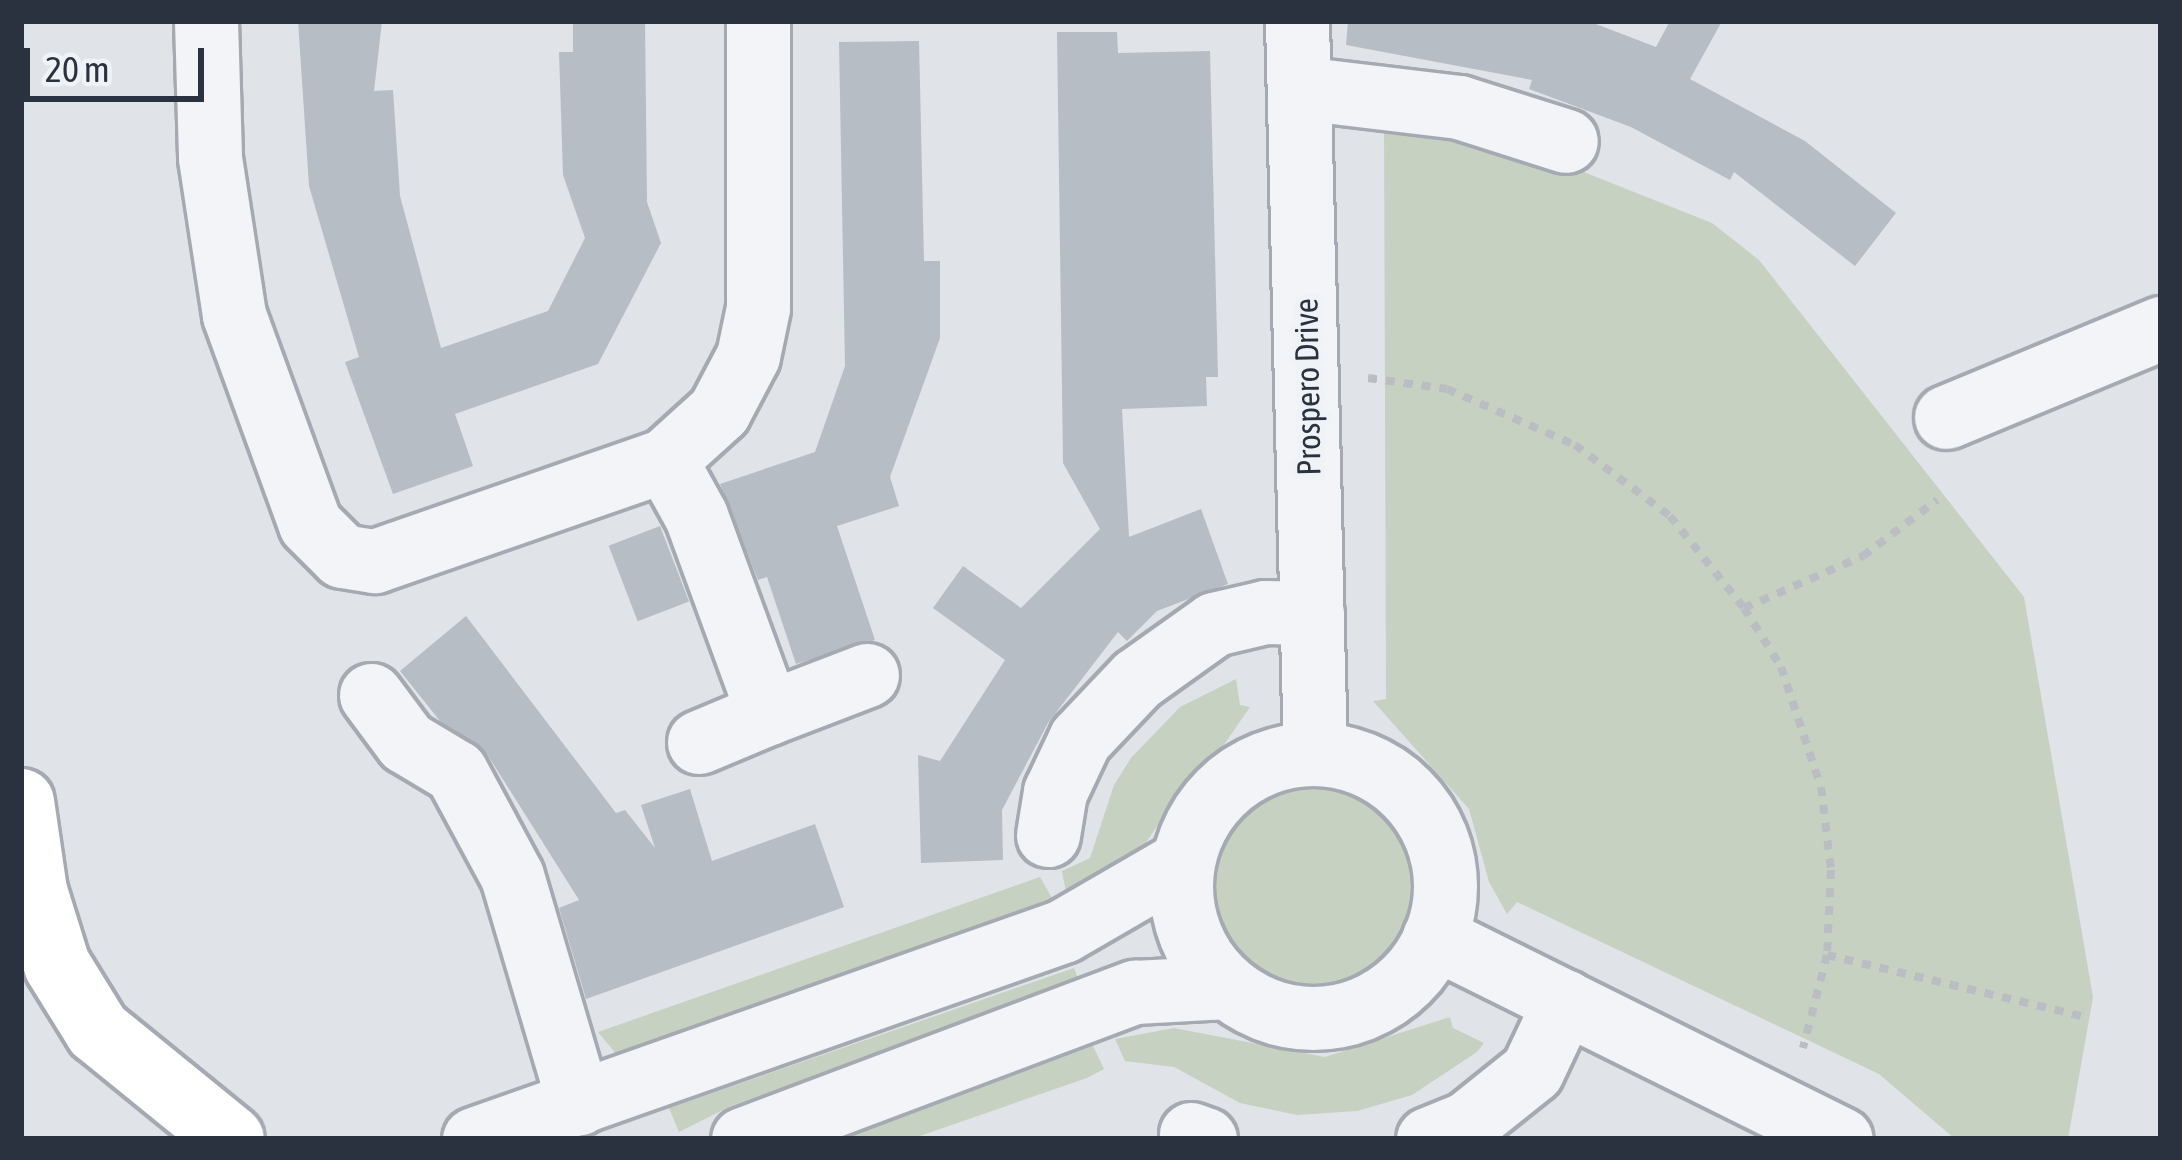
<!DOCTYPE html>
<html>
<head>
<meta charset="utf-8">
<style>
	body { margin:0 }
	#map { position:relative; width:2182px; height:1160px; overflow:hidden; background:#e0e3e8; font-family:"Asap Condensed",sans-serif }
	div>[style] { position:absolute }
	.green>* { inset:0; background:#c6d1c1 }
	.round { border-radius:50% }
	.building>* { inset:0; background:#b7bdc4; transform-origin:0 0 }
	.path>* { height:8px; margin-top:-4px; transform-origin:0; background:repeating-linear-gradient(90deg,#babec3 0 9px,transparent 0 18px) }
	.roads { filter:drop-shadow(3px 0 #a5aab2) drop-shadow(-3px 0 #a5aab2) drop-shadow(0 3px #a5aab2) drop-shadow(0 -3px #a5aab2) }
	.minor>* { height:63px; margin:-31.5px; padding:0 31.5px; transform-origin:31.5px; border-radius:31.5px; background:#f2f4f7 }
	.minor>.ring { margin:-31.5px; padding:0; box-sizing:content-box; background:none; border:63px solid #f2f4f7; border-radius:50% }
	.highway>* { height:66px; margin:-33px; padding:0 33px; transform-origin:33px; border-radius:33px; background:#fff }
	span { translate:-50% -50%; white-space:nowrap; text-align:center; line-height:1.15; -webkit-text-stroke:12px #eff2f6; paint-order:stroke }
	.street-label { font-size:33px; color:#29323e }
	.frame { position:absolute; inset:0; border:24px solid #29323e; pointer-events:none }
	.scale { position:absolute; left:24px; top:48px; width:180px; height:54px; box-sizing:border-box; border:6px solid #29323e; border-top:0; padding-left:15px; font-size:36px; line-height:42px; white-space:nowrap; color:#29323e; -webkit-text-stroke:9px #eff2f6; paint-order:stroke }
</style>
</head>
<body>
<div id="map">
	<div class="green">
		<div style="clip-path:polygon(1384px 122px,1556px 161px,1712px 223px,1759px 260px,2024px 597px,2093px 997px,2068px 1139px,1955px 1139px,1879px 1074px,1517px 902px,1507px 914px,1489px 882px,1469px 809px,1373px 701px,1386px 699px)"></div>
		<div style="clip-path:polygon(1236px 679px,1240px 705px,1250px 707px,1223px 746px,1193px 773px,1145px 844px,1067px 897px,1062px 871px,1090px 858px,1114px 785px,1131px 758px,1180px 707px)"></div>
		<div class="round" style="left:1208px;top:784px;width:214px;height:214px"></div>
		<div style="clip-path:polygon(1040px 877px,1053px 900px,618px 1056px,598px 1032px)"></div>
		<div style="clip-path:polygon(1074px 968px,1079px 981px,731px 1106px,679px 1132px,669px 1108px)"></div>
		<div style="clip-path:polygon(1450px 1017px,1453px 1028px,1484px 1043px,1477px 1052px,1412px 1095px,1357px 1111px,1297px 1115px,1240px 1103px,1174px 1067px,1125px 1061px,1115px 1039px,1174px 1028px,1325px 1057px)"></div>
		<div style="clip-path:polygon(1093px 1046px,1104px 1069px,1087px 1078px,911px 1139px,843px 1139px)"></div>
	</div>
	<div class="building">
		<div style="clip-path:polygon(298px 21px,382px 21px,374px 91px,393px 90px,400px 196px,441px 348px,548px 311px,585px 238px,563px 175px,559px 52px,573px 52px,573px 21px,645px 21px,647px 202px,661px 243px,598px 364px,455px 414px,473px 466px,393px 494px,345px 362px,359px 357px,309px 186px)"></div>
		<div style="clip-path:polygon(1348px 21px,1588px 21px,1656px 47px,1670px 21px,1722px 21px,1690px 79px,1805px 141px,1896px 213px,1855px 266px,1734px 172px,1730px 180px,1631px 127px,1529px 89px,1532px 80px,1346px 45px)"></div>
		<div style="clip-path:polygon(1057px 32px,1117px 32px,1118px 53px,1210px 51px,1218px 377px,1206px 377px,1207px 406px,1122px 409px,1129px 537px,1201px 509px,1228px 584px,1157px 611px,1127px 641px,1118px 632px,1048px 723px,1002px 810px,1003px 860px,921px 863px,918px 755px,940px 761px,1005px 660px,933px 608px,963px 566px,1021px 608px,1100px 529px,1063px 463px)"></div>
		<div style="clip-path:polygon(919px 41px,924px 261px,940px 261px,940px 338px,890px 477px,899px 506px,837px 526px,875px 640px,796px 664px,767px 577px,758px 580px,720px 484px,815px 452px,845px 366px,839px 42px)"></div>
		<div style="left:660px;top:526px;width:81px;height:55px;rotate:69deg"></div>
		<div style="clip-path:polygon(466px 616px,616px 813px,625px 810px,655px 848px,641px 805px,690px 789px,712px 861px,815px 824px,844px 907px,586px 999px,559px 908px,579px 900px,487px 754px,440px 721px,400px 671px)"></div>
	</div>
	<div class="path">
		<div style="left:1368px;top:378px;width:80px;rotate:7.9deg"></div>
		<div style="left:1447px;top:389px;width:140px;rotate:23.6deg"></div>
		<div style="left:1575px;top:445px;width:119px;rotate:36.8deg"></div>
		<div style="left:1670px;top:516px;width:118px;rotate:51.2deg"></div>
		<div style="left:1744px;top:608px;width:70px;rotate:57.9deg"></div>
		<div style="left:1781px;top:667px;width:126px;rotate:71.6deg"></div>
		<div style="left:1821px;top:787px;width:84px;rotate:83.1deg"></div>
		<div style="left:1831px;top:870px;width:85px;rotate:92.7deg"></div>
		<div style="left:1827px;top:955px;width:96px;rotate:104.5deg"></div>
		<div style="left:1744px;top:608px;width:130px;rotate:-23.6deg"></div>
		<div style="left:1863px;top:556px;width:93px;rotate:-37.1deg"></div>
		<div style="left:1827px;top:955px;width:266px;rotate:13.5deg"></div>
	</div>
	<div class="roads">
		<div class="minor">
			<div style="left:206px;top:21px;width:137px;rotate:88.3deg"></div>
			<div style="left:210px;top:158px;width:159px;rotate:81.3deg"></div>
			<div style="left:234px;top:315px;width:222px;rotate:70deg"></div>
			<div style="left:310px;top:524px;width:45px;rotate:45deg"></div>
			<div style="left:342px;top:556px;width:33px;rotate:9deg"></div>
			<div style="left:375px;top:561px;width:307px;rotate:-19.2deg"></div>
			<div style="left:665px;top:460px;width:73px;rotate:-42.2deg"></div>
			<div style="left:719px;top:411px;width:62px;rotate:-62.2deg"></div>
			<div style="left:748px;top:356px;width:49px;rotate:-78.2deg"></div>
			<div style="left:758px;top:308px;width:287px;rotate:-90deg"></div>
			<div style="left:1297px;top:21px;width:732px;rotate:88.59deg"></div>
			<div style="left:1300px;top:88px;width:160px;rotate:6.8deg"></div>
			<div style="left:1459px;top:107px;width:112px;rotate:17.6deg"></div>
			<div style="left:1946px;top:417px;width:233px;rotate:-22.5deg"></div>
			<div style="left:665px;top:460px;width:64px;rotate:61deg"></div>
			<div style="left:696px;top:516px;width:210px;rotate:69.9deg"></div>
			<div style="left:768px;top:713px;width:106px;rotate:-21deg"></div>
			<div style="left:371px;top:695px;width:59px;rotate:53.3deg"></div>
			<div style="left:406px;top:742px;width:58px;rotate:31deg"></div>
			<div style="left:456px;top:772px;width:118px;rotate:61.7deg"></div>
			<div style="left:512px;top:876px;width:237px;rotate:73.6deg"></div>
			<div style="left:699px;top:742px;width:75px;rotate:-22.8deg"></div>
			<div class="ring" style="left:1181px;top:754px;width:201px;height:201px"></div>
			<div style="left:1048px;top:835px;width:44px;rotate:-80.8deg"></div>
			<div style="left:1055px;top:792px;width:59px;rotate:-64.7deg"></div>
			<div style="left:1080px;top:739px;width:83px;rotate:-46.5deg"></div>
			<div style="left:1137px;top:679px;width:95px;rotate:-35.5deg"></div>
			<div style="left:1214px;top:624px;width:52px;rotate:-13.2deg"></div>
			<div style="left:1265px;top:612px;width:47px;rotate:1.2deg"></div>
			<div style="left:1434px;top:937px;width:454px;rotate:26.4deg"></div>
			<div style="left:1191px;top:1134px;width:15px;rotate:20deg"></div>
			<div style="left:474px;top:1139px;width:625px;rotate:-19.45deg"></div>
			<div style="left:1063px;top:931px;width:138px;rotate:-30.1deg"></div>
			<div style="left:743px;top:1139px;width:419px;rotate:-20.6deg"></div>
			<div style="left:1135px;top:992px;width:92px;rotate:-3.1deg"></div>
			<div style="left:1428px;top:1139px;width:42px;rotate:-22.3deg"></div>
			<div style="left:1467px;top:1123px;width:83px;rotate:-38.7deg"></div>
			<div style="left:1532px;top:1071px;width:77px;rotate:-64.8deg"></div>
		</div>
		<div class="highway">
			<div style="left:21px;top:802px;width:90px;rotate:81.7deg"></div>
			<div style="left:34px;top:891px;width:77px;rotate:72.7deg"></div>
			<div style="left:57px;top:965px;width:78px;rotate:58.2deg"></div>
			<div style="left:98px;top:1031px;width:171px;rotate:39.1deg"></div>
		</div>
	</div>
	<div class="street-label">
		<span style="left:1308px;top:387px;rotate:-91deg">Prospero Drive</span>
	</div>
	<div class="frame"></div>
	<div class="scale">20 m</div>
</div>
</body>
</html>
